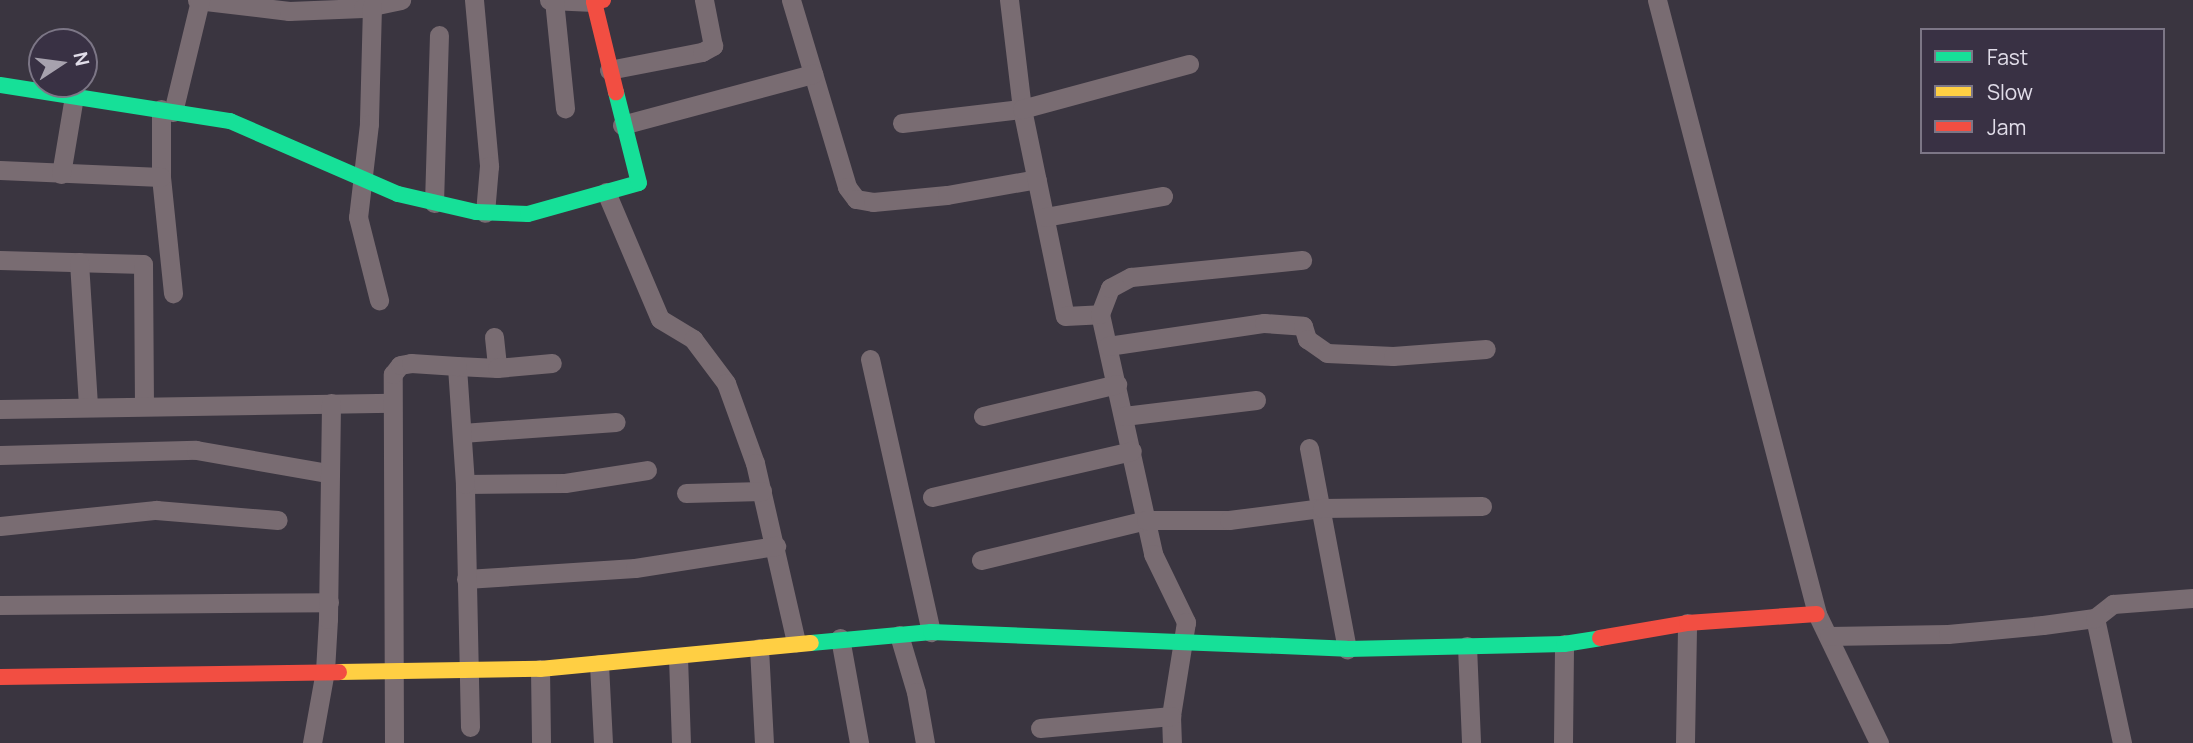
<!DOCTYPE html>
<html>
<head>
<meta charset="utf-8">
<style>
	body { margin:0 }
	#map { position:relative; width:2193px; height:743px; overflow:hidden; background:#3a3540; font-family:Manrope,sans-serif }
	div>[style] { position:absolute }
	.street>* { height:19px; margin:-9.5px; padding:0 9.5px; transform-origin:9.5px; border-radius:9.5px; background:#796c72 }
	.fast>* { height:16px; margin:-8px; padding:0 8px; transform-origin:8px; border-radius:8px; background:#16e098 }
	.slow>* { height:16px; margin:-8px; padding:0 8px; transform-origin:8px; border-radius:8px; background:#ffcf43 }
	.jam>* { height:16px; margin:-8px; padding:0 8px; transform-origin:8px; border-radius:8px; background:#f24e42 }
	span { translate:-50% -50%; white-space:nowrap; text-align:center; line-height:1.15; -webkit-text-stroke:6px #393144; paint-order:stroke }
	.legend { position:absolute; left:1920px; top:28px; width:245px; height:126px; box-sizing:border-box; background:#393144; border:2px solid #7c7686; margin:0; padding:9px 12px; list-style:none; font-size:21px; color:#e1dde9 }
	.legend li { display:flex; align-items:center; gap:14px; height:35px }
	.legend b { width:35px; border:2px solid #7c7686 }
	.north { position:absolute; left:28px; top:28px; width:70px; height:70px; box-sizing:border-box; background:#393144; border:2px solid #7c7686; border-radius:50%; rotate:77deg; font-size:19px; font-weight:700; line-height:28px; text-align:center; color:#e1dde9 }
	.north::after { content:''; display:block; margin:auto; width:24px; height:32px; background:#a7a2ae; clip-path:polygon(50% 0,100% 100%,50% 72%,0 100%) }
</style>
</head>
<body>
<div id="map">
	<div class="street">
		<div style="left:197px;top:0;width:93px;rotate:6.8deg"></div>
		<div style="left:289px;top:11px;width:74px;rotate:-2.3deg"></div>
		<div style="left:363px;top:8px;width:39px;rotate:-12deg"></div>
		<div style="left:474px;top:0;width:167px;rotate:84.8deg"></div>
		<div style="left:489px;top:166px;width:47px;rotate:94.9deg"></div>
		<div style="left:549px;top:0;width:45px;rotate:2.5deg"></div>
		<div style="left:554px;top:0;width:109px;rotate:84.2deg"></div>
		<div style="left:791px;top:0;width:195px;rotate:73.3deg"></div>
		<div style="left:847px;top:187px;width:15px;rotate:53deg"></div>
		<div style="left:856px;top:199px;width:17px;rotate:10deg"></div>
		<div style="left:873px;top:202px;width:74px;rotate:-5.4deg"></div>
		<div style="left:947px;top:195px;width:91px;rotate:-10.1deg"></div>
		<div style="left:1009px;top:0;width:110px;rotate:83.2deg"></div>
		<div style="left:1022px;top:109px;width:211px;rotate:78.3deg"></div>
		<div style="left:1065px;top:316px;width:35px;rotate:-3deg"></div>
		<div style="left:1100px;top:314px;width:246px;rotate:77.5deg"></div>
		<div style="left:1153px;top:554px;width:76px;rotate:64.1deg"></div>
		<div style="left:1186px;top:622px;width:95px;rotate:99.1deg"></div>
		<div style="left:1171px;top:716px;width:27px;rotate:88deg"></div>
		<div style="left:1657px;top:0;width:635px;rotate:75.39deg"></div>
		<div style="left:1817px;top:614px;width:143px;rotate:64.3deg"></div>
		<div style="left:372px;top:6px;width:118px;rotate:91.5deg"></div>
		<div style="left:369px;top:124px;width:94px;rotate:96.7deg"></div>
		<div style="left:358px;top:217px;width:86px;rotate:75.8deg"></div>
		<div style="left:609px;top:70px;width:95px;rotate:-11deg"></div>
		<div style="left:702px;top:52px;width:13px;rotate:-29deg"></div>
		<div style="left:713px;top:46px;width:47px;rotate:-101.1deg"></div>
		<div style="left:161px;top:109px;width:68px;rotate:90deg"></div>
		<div style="left:161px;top:177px;width:117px;rotate:84.1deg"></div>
		<div style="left:173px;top:112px;width:115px;rotate:-76.4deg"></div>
		<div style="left:902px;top:123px;width:121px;rotate:-6.7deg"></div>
		<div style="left:1022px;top:109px;width:173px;rotate:-15.1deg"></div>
		<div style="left:622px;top:125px;width:198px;rotate:-15deg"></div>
		<div style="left:0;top:170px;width:161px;rotate:2.5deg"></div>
		<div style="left:61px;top:174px;width:79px;rotate:-80.5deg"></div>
		<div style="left:606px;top:192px;width:138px;rotate:67deg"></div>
		<div style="left:660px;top:319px;width:39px;rotate:31deg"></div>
		<div style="left:693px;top:339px;width:55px;rotate:53.1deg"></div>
		<div style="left:726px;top:383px;width:85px;rotate:70.1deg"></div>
		<div style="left:755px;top:463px;width:184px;rotate:77.1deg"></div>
		<div style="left:434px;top:203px;width:168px;rotate:-88.3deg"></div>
		<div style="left:1045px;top:217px;width:120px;rotate:-10.1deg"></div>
		<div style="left:0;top:260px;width:143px;rotate:1.6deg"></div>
		<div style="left:143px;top:264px;width:141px;rotate:89.6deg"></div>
		<div style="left:79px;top:262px;width:145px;rotate:86.4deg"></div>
		<div style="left:1100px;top:314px;width:28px;rotate:-69deg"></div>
		<div style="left:1110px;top:288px;width:24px;rotate:-28deg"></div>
		<div style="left:1131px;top:277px;width:172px;rotate:-5.7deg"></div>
		<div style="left:494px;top:337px;width:31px;rotate:84deg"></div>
		<div style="left:1108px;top:346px;width:158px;rotate:-8.4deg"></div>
		<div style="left:1264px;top:323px;width:39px;rotate:4deg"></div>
		<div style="left:1303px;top:326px;width:14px;rotate:73deg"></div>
		<div style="left:1307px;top:339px;width:24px;rotate:35deg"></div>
		<div style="left:1327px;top:353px;width:66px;rotate:2.6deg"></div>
		<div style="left:1393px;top:356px;width:93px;rotate:-4.3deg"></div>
		<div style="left:870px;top:359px;width:280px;rotate:77.4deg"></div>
		<div style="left:0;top:409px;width:392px;rotate:-0.9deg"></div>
		<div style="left:983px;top:416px;width:138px;rotate:-13.4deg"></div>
		<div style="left:1124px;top:416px;width:133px;rotate:-6.9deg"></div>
		<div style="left:462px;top:433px;width:154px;rotate:-4.1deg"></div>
		<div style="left:1309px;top:448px;width:205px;rotate:79.3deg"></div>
		<div style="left:0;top:455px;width:196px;rotate:-1.5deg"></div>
		<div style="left:196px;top:450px;width:134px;rotate:9.9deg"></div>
		<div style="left:465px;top:484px;width:100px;rotate:-0.6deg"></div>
		<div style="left:565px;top:483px;width:83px;rotate:-9deg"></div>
		<div style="left:686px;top:493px;width:76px;rotate:-1.5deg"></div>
		<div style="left:932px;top:497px;width:205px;rotate:-13deg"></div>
		<div style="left:0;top:526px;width:157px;rotate:-5.9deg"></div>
		<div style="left:156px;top:510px;width:122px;rotate:4.7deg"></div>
		<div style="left:981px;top:560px;width:170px;rotate:-13.6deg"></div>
		<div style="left:1146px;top:520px;width:83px"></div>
		<div style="left:1229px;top:520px;width:94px;rotate:-7.4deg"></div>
		<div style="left:1322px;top:508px;width:160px;rotate:-0.7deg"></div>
		<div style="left:466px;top:579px;width:169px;rotate:-3.7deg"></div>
		<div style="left:635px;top:568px;width:143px;rotate:-8.9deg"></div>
		<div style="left:0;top:605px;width:329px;rotate:-0.5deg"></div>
		<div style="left:2095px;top:618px;width:128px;rotate:77.8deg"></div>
		<div style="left:899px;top:635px;width:59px;rotate:73.4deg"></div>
		<div style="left:916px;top:692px;width:52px;rotate:80deg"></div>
		<div style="left:1829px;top:636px;width:119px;rotate:-1deg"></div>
		<div style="left:1948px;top:634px;width:95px;rotate:-5.4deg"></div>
		<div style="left:2043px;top:625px;width:52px;rotate:-7.7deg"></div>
		<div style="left:2095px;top:618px;width:23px;rotate:-38deg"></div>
		<div style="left:2113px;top:604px;width:80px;rotate:-4.3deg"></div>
		<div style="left:840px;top:638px;width:107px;rotate:79.7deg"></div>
		<div style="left:1467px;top:646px;width:97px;rotate:87.6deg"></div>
		<div style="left:759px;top:648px;width:95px;rotate:87deg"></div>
		<div style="left:678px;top:657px;width:86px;rotate:88deg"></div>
		<div style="left:599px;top:664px;width:79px;rotate:87.1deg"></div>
		<div style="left:540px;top:669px;width:74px;rotate:89.2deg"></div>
		<div style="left:470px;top:727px;width:243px;rotate:-91.2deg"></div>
		<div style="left:465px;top:484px;width:118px;rotate:-93.9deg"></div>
		<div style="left:457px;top:366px;width:40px;rotate:2.9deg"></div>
		<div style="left:497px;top:368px;width:55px;rotate:-5.2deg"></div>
		<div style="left:1040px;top:728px;width:132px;rotate:-5.2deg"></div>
		<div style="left:312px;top:743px;width:73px;rotate:-79.8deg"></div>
		<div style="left:325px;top:671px;width:52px;rotate:-86.7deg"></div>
		<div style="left:328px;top:619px;width:216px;rotate:-89.2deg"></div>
		<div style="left:394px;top:743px;width:369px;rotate:-90.2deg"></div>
		<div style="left:393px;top:374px;width:11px;rotate:-52deg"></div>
		<div style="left:400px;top:365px;width:11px;rotate:-10deg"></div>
		<div style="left:411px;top:363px;width:46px;rotate:3.7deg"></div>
		<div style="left:1563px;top:743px;width:99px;rotate:-89.4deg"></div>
		<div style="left:1685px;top:743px;width:120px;rotate:-89deg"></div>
	</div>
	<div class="fast">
		<div style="left:0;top:85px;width:233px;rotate:8.9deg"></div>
		<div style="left:230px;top:121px;width:183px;rotate:23.5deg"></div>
		<div style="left:398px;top:194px;width:80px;rotate:13deg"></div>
		<div style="left:476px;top:212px;width:52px;rotate:2.2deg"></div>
		<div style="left:528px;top:214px;width:115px;rotate:-15.6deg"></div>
		<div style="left:639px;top:183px;width:94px;rotate:-104.2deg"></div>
		<div style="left:811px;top:643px;width:121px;rotate:-5.2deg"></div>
		<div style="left:931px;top:632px;width:416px;rotate:2.3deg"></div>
		<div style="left:1347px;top:649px;width:217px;rotate:-1.3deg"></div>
		<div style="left:1564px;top:644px;width:36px;rotate:-9deg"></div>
	</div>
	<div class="slow">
		<div style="left:339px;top:672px;width:201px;rotate:-0.9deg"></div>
		<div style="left:540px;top:669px;width:272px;rotate:-5.5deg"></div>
	</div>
	<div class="jam">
		<div style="left:603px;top:0;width:9px;rotate:167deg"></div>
		<div style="left:594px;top:2px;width:93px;rotate:76.3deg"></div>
		<div style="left:1600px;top:638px;width:88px;rotate:-9.8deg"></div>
		<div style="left:1687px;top:623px;width:130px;rotate:-4deg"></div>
		<div style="left:0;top:677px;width:339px;rotate:-0.8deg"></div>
	</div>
	<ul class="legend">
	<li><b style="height:9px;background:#16e098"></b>Fast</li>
	<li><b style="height:9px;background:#ffcf43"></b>Slow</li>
	<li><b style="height:9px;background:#f24e42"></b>Jam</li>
	</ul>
	<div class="north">N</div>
</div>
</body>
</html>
